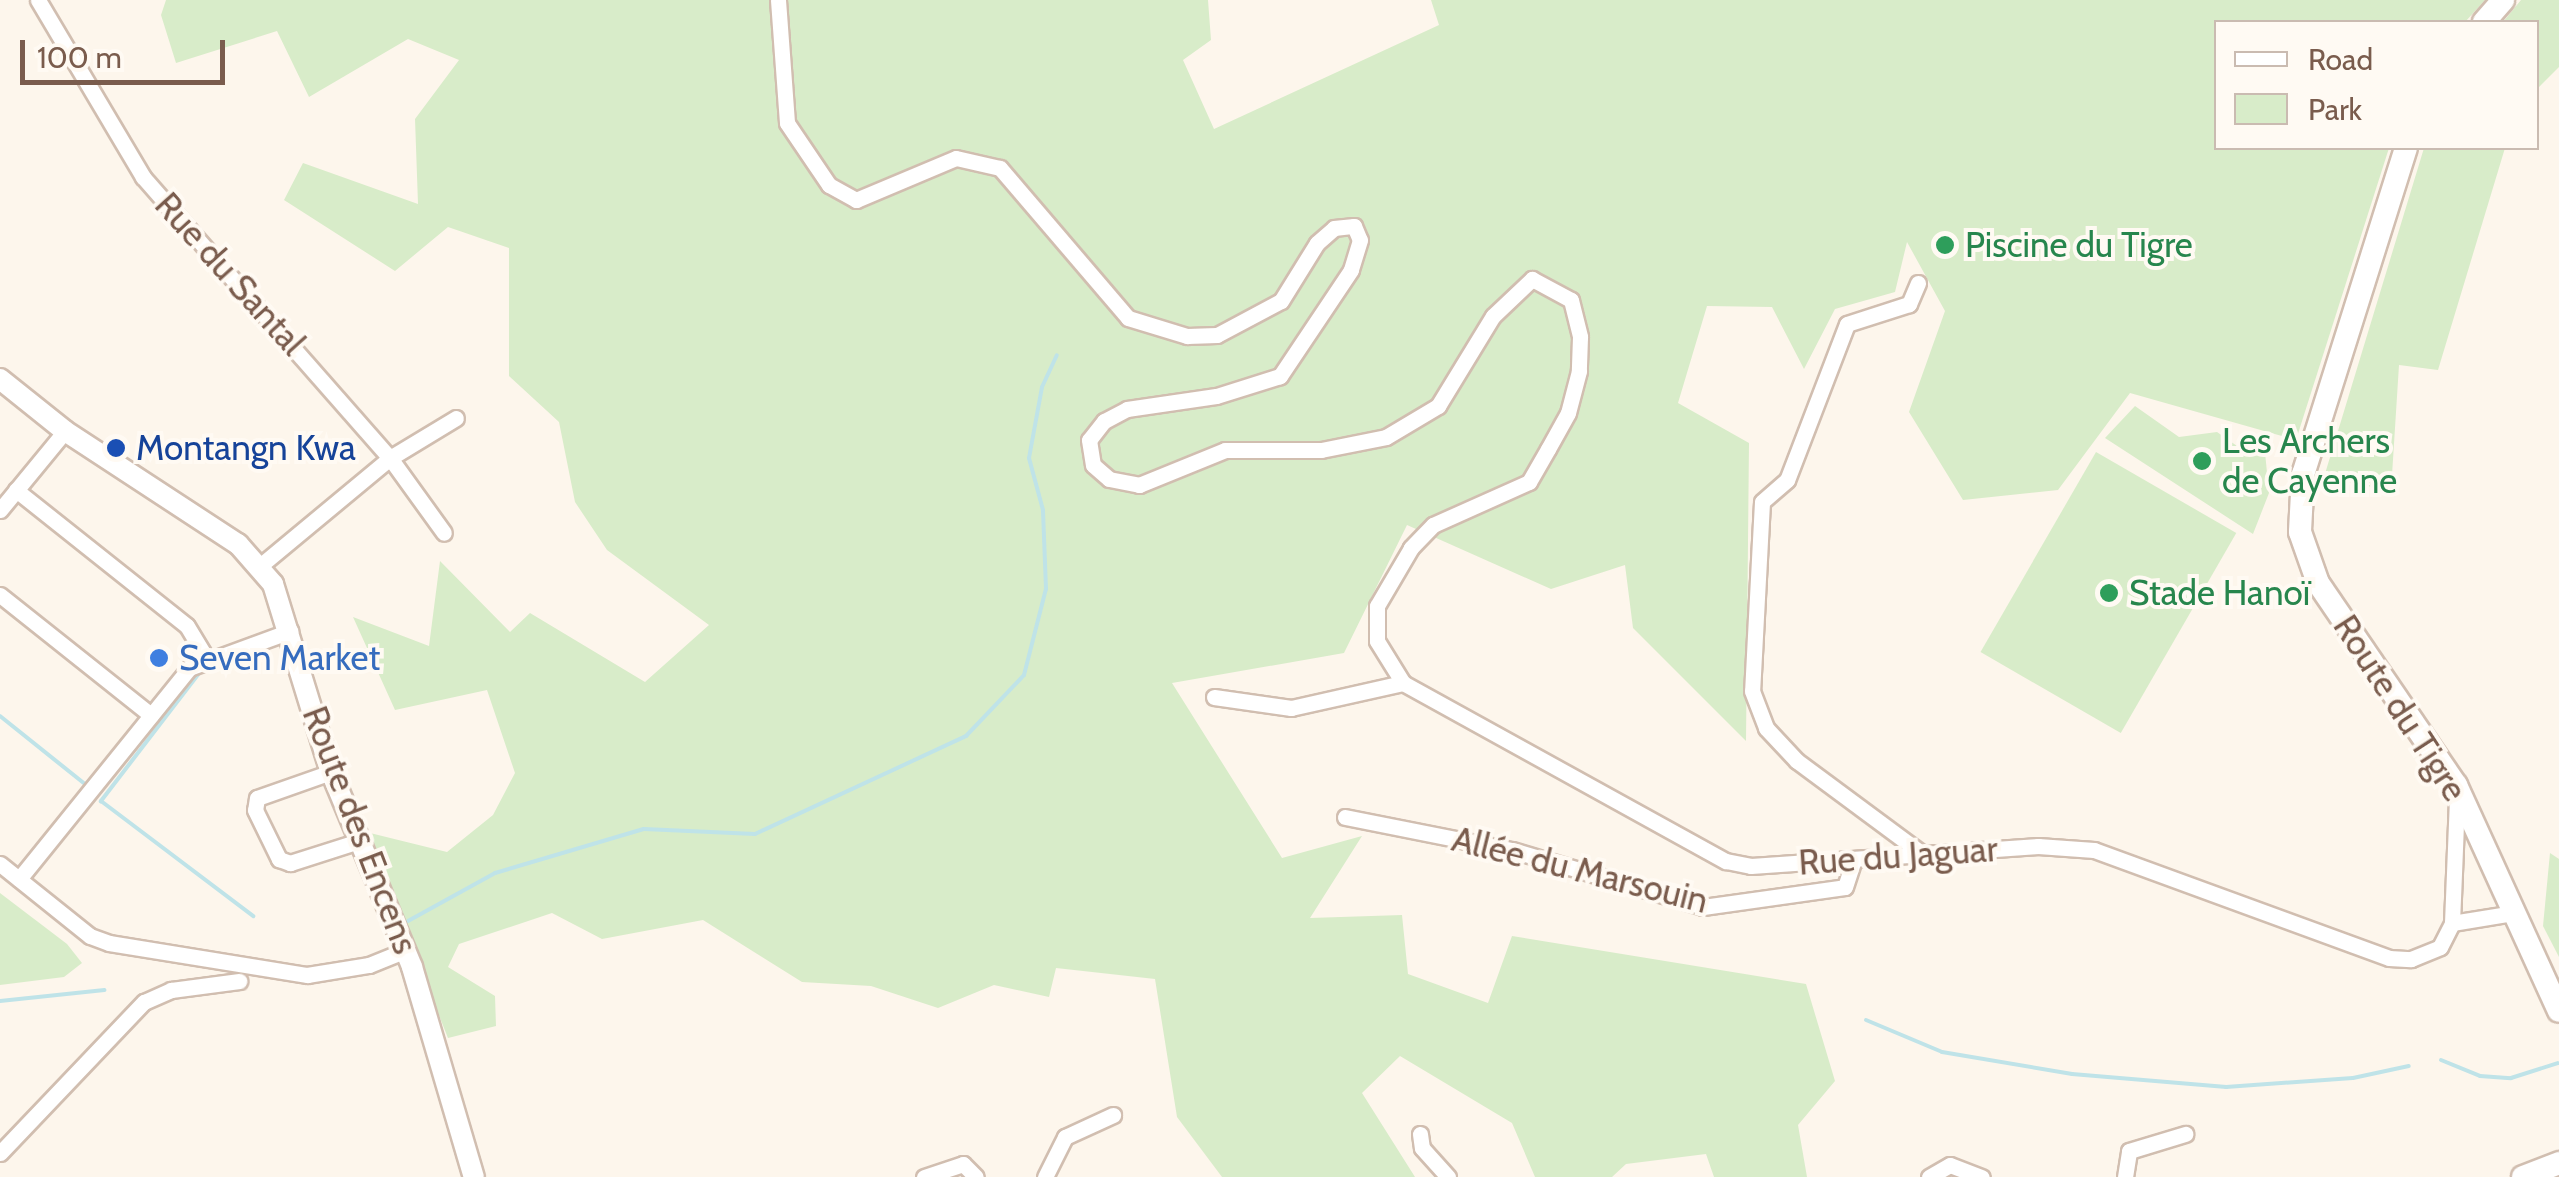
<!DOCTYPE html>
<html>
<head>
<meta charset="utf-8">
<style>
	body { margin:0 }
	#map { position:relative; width:2559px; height:1177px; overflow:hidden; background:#fdf6ec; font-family:Cabin,sans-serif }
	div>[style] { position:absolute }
	.green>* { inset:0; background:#d8ecc9; transform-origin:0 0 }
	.stream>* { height:4px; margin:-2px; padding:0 2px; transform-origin:2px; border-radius:2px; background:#bfe3e8 }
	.roads { filter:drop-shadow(2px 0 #d1beb0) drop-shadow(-2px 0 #d1beb0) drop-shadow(0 2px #d1beb0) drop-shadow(0 -2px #d1beb0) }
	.minor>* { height:15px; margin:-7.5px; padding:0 7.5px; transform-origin:7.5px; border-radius:7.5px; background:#fff }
	.tertiary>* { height:20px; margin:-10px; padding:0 10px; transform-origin:10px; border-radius:10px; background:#fff }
	.secondary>* { height:22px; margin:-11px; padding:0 11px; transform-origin:11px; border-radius:11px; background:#fff }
	.dots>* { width:28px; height:28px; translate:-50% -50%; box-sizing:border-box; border:5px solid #fffaf3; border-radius:50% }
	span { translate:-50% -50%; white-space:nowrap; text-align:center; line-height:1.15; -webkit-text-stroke:8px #fffaf3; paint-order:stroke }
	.leisure-label { font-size:35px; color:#27864d }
	.left { translate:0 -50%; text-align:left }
	.street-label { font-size:35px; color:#7a5c4d }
	.transit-label { font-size:35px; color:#164399 }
	.shop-label { font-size:35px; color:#366cbe }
	.legend { position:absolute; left:2214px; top:20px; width:325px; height:130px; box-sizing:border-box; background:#fffaf3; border:2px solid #cabbb1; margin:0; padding:12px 18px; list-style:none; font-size:30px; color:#7a5c4d }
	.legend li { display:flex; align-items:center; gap:20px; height:50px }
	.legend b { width:50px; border:2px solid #cabbb1 }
	.scale { position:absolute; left:20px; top:40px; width:205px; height:45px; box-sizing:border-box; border:5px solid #7a5c4d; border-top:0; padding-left:12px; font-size:30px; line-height:35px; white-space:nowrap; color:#7a5c4d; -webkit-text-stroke:8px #fffaf3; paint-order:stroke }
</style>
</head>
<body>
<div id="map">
	<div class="green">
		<div style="clip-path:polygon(166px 0,1208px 0,1211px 40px,1183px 60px,1214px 129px,1439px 25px,1431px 0,2485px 0,2465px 22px,2216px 22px,2216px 148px,2389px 148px,2296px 440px,2130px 393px,2058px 490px,1963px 500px,1909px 412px,1945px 311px,1907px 242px,1895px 292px,1835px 309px,1804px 369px,1772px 307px,1707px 306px,1678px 403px,1749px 443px,1746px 741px,1633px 628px,1625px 565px,1551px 589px,1407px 525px,1344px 653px,1172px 683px,1282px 858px,1362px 836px,1310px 918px,1402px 915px,1408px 974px,1488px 1003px,1512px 936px,1806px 984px,1835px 1081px,1798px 1125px,1807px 1177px,1714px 1177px,1706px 1154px,1626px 1164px,1612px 1177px,1535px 1177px,1512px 1123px,1400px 1056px,1362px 1093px,1415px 1177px,1222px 1177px,1177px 1117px,1155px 979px,1056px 968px,1049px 997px,994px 985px,938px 1008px,871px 986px,802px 982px,703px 920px,602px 939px,552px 913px,459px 944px,448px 967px,495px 996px,496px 1026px,448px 1038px,366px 832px,447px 852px,493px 815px,515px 773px,487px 690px,395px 710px,353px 617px,429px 646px,440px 561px,510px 632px,530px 613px,645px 682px,709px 625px,607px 550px,575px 502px,559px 422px,509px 376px,509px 248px,448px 227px,395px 271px,284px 200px,303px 163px,418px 204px,415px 119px,459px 60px,408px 39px,309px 97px,277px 31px,176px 63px,161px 15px)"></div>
		<div style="clip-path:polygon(2521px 0,2559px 0,2559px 67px,2537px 89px,2536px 22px,2503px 22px)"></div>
		<div style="clip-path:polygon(2424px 148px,2505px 148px,2438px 370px,2399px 365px,2391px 491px,2324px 477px)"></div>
		<div style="clip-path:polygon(2135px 406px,2179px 437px,2217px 432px,2237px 446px,2242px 435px,2264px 442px,2269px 493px,2253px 534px,2105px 438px)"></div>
		<div style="left:2096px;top:452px;width:162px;height:231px;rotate:30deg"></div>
		<div style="clip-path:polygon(2550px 853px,2559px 859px,2559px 957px,2543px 926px)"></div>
		<div style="clip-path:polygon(0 893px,67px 944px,82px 963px,64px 977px,0 985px)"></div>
	</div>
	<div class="stream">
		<div style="left:244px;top:657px;width:46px;rotate:161.2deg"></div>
		<div style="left:200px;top:672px;width:163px;rotate:127.5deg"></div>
		<div style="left:101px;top:801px;width:191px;rotate:37.1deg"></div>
		<div style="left:0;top:716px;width:110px;rotate:38.7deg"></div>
		<div style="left:408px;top:921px;width:99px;rotate:-28.9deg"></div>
		<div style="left:495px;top:873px;width:155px;rotate:-16.5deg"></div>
		<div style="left:644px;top:829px;width:111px;rotate:2.6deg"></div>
		<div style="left:755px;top:834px;width:233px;rotate:-24.9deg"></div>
		<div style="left:966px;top:736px;width:84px;rotate:-46.4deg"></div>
		<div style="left:1024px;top:675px;width:89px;rotate:-75.7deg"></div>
		<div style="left:1046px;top:589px;width:79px;rotate:-92.2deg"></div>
		<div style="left:1043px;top:510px;width:54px;rotate:-105.1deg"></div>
		<div style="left:1029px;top:458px;width:72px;rotate:-79.6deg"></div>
		<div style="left:1042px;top:387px;width:35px;rotate:-65deg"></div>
		<div style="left:0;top:1001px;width:105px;rotate:-6deg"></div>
		<div style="left:1866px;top:1020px;width:82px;rotate:22.8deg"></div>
		<div style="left:1942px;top:1052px;width:132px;rotate:9.6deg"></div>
		<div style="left:2072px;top:1074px;width:155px;rotate:4.8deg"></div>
		<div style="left:2226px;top:1087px;width:127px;rotate:-4.1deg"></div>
		<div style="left:2353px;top:1078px;width:57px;rotate:-12.1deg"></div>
		<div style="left:2441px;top:1060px;width:42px;rotate:22.3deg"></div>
		<div style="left:2480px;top:1076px;width:31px;rotate:4deg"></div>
		<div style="left:2511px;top:1078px;width:49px;rotate:-17.7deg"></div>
	</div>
	<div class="roads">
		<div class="minor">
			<div style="left:38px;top:0;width:206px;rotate:59.3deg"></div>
			<div style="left:143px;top:177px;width:374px;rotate:48.7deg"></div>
			<div style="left:390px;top:458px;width:92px;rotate:54.2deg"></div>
			<div style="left:778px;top:0;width:123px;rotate:85.8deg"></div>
			<div style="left:787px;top:123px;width:75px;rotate:55.9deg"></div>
			<div style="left:829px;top:185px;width:31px;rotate:29deg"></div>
			<div style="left:856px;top:200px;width:108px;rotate:-22.8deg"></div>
			<div style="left:956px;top:158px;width:45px;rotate:12.8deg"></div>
			<div style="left:1000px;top:168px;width:197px;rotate:49.5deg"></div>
			<div style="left:1128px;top:318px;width:62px;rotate:17deg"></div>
			<div style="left:1187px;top:336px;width:30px;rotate:-2deg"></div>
			<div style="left:1217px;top:335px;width:72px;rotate:-28deg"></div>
			<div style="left:1281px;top:301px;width:68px;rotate:-58.2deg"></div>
			<div style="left:1317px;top:243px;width:23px;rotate:-41deg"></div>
			<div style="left:1334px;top:228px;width:20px;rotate:-6deg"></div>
			<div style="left:1354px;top:226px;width:15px;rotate:67deg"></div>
			<div style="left:1360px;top:240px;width:31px;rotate:107deg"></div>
			<div style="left:1351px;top:270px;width:128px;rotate:123.8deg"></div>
			<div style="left:1280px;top:376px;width:67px;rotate:162.6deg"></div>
			<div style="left:1216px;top:396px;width:90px;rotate:171.7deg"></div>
			<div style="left:1127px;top:409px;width:26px;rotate:152deg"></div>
			<div style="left:1104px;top:421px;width:24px;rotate:128deg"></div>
			<div style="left:1089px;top:440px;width:25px;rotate:81deg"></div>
			<div style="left:1093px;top:465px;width:21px;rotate:41deg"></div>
			<div style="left:1109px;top:479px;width:31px;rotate:11deg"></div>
			<div style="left:1139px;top:485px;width:93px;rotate:-22.1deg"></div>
			<div style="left:1225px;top:450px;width:96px"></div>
			<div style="left:1321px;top:450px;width:66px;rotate:-11.3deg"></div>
			<div style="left:1386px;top:437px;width:61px;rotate:-30.8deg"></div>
			<div style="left:1438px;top:406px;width:105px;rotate:-58.6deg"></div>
			<div style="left:1493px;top:316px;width:54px;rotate:-43.5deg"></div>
			<div style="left:1532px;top:279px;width:44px;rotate:28.3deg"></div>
			<div style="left:1571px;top:300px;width:38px;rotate:76deg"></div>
			<div style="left:1580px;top:337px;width:34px;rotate:92deg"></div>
			<div style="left:1579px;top:371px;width:43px;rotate:104.7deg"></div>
			<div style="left:1568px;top:413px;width:41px;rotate:119.1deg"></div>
			<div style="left:1548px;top:449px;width:38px;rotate:120deg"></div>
			<div style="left:1529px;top:482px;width:105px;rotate:155.9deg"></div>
			<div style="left:1433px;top:525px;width:32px;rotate:134deg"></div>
			<div style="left:1411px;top:548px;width:67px;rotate:120.4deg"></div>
			<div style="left:1377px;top:606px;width:35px;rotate:90deg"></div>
			<div style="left:1377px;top:641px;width:49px;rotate:58.2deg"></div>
			<div style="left:1403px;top:683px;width:369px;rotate:28.9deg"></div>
			<div style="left:1726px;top:861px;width:25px;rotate:11deg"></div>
			<div style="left:1751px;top:866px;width:288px;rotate:-4deg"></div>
			<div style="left:2038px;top:846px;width:56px;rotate:4.1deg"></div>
			<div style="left:2094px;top:850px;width:314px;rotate:20.1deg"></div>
			<div style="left:2389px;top:958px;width:22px;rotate:3deg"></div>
			<div style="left:2411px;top:959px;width:31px;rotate:-22deg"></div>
			<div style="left:2440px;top:947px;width:27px;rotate:-63deg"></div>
			<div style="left:2452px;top:923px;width:124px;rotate:-87.7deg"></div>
			<div style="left:1918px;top:283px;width:23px;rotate:113deg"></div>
			<div style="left:1909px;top:304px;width:65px;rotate:162.1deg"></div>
			<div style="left:1847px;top:324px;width:167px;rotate:111deg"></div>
			<div style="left:1787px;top:480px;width:33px;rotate:139deg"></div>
			<div style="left:1762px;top:502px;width:189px;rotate:93deg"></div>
			<div style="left:1752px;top:691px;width:40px;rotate:69deg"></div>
			<div style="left:1766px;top:728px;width:45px;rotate:46.8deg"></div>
			<div style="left:1797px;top:761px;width:158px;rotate:36.5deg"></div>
			<div style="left:16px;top:490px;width:218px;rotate:38.5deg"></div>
			<div style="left:187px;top:626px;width:39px;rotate:59deg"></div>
			<div style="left:0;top:510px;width:102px;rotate:-50.6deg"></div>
			<div style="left:261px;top:565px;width:168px;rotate:-39.7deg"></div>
			<div style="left:390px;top:458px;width:77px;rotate:-31.2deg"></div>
			<div style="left:0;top:595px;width:193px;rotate:38.5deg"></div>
			<div style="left:1214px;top:697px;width:78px;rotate:8.1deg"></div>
			<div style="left:1291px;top:708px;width:115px;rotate:-12.6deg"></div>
			<div style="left:331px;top:772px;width:78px;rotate:160.6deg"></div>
			<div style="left:257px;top:798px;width:12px;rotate:99deg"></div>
			<div style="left:255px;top:810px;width:55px;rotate:63.9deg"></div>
			<div style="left:279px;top:859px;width:12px;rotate:20deg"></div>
			<div style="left:290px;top:863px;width:72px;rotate:-17.7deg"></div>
			<div style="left:1345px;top:817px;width:170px;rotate:11.2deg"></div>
			<div style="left:1512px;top:850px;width:199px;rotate:16.6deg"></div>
			<div style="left:1703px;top:907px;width:143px;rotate:-8deg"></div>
			<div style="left:1845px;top:887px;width:29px;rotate:-72deg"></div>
			<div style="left:0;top:864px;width:115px;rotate:38.7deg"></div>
			<div style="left:90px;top:936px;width:20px;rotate:20deg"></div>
			<div style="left:109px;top:943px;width:201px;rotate:9.2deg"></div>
			<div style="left:307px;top:975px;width:63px;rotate:-9.2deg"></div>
			<div style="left:369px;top:965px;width:40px;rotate:-22deg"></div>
			<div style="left:19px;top:879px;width:271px;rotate:-51.1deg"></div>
			<div style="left:189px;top:668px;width:108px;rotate:-20.1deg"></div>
			<div style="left:2452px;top:923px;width:63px;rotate:-9.2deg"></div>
			<div style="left:1420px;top:1134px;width:14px;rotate:82deg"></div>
			<div style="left:1422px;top:1148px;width:39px;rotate:48deg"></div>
			<div style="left:0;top:1153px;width:209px;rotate:-46.4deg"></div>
			<div style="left:144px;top:1002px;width:30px;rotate:-24deg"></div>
			<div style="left:171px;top:990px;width:69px;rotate:-7.5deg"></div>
			<div style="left:924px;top:1177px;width:41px;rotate:-18.4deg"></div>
			<div style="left:963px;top:1164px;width:18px;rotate:45deg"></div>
			<div style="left:1045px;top:1177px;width:45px;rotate:-63.4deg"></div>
			<div style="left:1065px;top:1137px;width:53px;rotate:-24.6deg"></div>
			<div style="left:1929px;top:1177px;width:24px;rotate:-30deg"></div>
			<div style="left:1950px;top:1165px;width:34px;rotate:21deg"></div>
			<div style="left:2125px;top:1177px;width:26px;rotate:-81deg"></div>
			<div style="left:2129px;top:1151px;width:59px;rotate:-16.9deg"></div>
		</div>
		<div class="tertiary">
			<div style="left:0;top:379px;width:83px;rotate:38.7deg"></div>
			<div style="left:65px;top:431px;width:207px;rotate:33.2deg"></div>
			<div style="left:238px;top:544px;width:53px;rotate:48.8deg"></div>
			<div style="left:273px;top:584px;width:197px;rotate:72.9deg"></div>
			<div style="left:331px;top:772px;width:211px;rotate:67.4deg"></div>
			<div style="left:412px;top:967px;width:219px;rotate:73.6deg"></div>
		</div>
		<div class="secondary">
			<div style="left:2484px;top:22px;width:29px;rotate:-49deg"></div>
			<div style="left:2406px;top:148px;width:342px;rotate:107.5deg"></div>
			<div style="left:2303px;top:474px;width:58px;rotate:93deg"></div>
			<div style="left:2300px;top:532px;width:54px;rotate:70.6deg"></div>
			<div style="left:2318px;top:583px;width:245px;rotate:55.7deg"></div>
			<div style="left:2456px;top:785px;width:248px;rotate:65.5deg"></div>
			<div style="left:2523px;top:1177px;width:39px;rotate:-21deg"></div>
		</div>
	</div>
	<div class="dots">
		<div style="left:1945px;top:245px;background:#2e9e5b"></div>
		<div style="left:116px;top:448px;background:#1a4fb4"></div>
		<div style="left:2202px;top:461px;background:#2e9e5b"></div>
		<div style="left:2109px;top:593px;background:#2e9e5b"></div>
		<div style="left:159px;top:658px;background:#3f7fe0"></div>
	</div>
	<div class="leisure-label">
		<span class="left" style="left:1965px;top:245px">Piscine du Tigre</span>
		<span class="left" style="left:2222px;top:461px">Les Archers<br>de Cayenne</span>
		<span class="left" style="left:2129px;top:593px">Stade Hanoï</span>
	</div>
	<div class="street-label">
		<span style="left:230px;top:274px;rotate:48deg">Rue du Santal</span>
		<span style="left:2400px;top:708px;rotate:57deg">Route du Tigre</span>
		<span style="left:360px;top:830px;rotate:69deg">Route des Encens</span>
		<span style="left:1898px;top:856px;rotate:-4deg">Rue du Jaguar</span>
		<span style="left:1580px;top:870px;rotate:14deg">Allée du Marsouin</span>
	</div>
	<div class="transit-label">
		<span class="left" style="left:136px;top:448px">Montangn Kwa</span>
	</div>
	<div class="shop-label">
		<span class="left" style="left:179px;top:658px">Seven Market</span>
	</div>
	<ul class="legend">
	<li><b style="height:12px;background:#fff"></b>Road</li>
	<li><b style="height:28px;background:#d8ecc9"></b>Park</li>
	</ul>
	<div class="scale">100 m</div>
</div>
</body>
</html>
